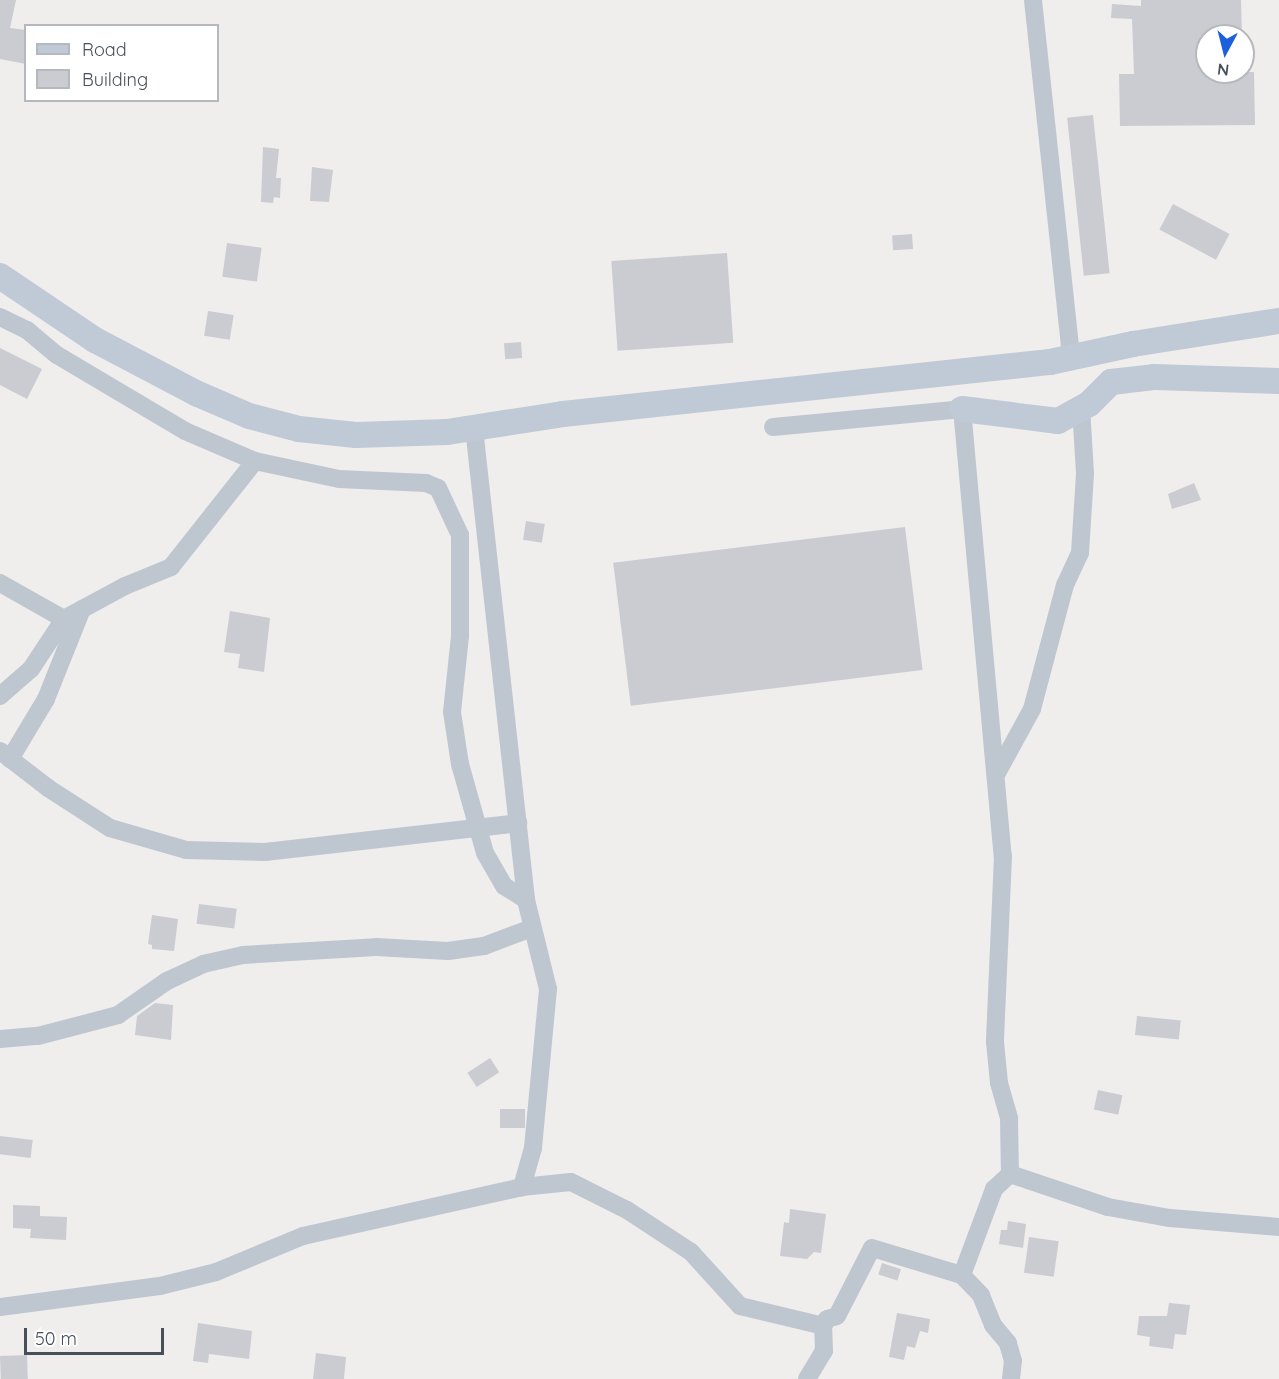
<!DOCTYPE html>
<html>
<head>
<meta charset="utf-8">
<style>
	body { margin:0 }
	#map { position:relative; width:1279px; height:1379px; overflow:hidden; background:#f0eded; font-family:Quicksand,sans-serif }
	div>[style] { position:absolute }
	.building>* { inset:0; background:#caccd2; transform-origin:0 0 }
	.street>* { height:18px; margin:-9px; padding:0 9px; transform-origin:9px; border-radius:9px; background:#bec7d0 }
	.secondary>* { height:26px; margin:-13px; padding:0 13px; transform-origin:13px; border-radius:13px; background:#c0c9d6 }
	span { translate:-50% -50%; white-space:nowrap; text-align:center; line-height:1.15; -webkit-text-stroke:6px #fff; paint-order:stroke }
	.legend { position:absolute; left:24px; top:24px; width:195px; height:78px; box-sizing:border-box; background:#fff; border:2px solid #b5b9bd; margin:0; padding:8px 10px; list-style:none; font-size:18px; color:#464f5a }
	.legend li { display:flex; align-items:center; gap:12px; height:30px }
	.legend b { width:30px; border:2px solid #b5b9bd }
	.north { position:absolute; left:1195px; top:24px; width:60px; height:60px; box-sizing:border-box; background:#fff; border:2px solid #b5b9bd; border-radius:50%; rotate:187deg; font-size:16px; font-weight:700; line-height:24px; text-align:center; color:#464f5a }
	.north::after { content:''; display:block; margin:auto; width:21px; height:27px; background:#1c60dc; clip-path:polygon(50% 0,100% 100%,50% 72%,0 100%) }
	.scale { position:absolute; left:24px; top:1328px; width:140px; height:27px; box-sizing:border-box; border:3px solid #464f5a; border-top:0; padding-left:8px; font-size:18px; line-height:21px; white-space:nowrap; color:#464f5a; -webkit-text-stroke:4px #fff; paint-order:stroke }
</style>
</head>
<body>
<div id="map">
	<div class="building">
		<div style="clip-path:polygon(0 0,16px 0,10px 28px,26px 30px,26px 64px,0 59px)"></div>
		<div style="clip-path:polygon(1141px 0,1241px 0,1242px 36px,1207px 36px,1207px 72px,1254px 72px,1255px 125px,1120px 126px,1119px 74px,1134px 74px,1132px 19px,1111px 18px,1112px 4px,1141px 6px)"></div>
		<div style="left:1093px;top:115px;width:159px;height:26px;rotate:84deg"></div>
		<div style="clip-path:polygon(263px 147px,279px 149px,276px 178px,281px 178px,280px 198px,274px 197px,273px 203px,261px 202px)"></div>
		<div style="clip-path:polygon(312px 167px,333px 170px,329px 202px,310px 201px)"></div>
		<div style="left:1173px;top:204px;width:64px;height:29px;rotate:28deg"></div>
		<div style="left:912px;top:234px;width:15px;height:20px;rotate:86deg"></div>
		<div style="left:227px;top:243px;width:35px;height:34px;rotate:8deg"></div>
		<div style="left:727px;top:253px;width:90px;height:116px;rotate:86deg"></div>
		<div style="left:208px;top:311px;width:26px;height:25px;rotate:9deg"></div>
		<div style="left:521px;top:342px;width:16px;height:17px;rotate:86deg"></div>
		<div style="clip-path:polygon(0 348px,42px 369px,27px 399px,0 385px)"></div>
		<div style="clip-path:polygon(1194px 483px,1201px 500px,1172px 509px,1168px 494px)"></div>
		<div style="left:526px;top:521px;width:19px;height:19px;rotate:9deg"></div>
		<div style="left:905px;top:527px;width:144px;height:294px;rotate:83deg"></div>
		<div style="clip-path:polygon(230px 611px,270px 618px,264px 672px,238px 668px,240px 654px,224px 652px)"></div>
		<div style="left:199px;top:904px;width:38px;height:20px;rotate:7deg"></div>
		<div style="clip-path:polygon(152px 915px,178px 919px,174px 951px,152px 949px,152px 945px,148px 944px)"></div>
		<div style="clip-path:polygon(155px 1003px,173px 1005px,171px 1040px,135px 1035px,137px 1016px)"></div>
		<div style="left:1137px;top:1016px;width:44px;height:19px;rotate:6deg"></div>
		<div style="left:490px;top:1058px;width:17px;height:27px;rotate:57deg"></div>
		<div style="left:1098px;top:1090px;width:25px;height:20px;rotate:12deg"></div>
		<div style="left:500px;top:1109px;width:25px;height:19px"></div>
		<div style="left:0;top:1136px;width:33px;height:18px;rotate:7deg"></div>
		<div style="clip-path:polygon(13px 1205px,40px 1206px,40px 1216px,67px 1217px,66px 1240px,30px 1238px,31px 1229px,13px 1228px)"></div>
		<div style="clip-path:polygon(790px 1209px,826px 1214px,821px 1253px,814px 1252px,807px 1259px,780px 1256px,784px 1222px,789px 1223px)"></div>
		<div style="clip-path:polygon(1008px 1221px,1026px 1224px,1023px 1248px,999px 1244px,1001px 1230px,1007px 1230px)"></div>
		<div style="left:1029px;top:1237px;width:30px;height:36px;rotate:8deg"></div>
		<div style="left:882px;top:1263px;width:20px;height:12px;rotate:18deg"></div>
		<div style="clip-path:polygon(1169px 1303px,1190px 1305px,1186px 1335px,1175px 1334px,1173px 1349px,1149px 1346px,1150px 1337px,1137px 1335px,1139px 1316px,1167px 1316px)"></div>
		<div style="clip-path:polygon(897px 1313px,930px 1319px,928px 1333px,920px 1331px,915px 1348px,907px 1346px,904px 1360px,889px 1357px)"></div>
		<div style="clip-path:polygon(198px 1323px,252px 1331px,249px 1359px,209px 1354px,208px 1363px,193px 1361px)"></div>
		<div style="clip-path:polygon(316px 1353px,346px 1357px,344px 1379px,313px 1379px)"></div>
		<div style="left:27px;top:1355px;width:24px;height:27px;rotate:88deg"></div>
	</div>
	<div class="street">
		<div style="left:1033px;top:0;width:357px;rotate:83.9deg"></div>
		<div style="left:0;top:317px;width:30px;rotate:26deg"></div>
		<div style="left:27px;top:330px;width:39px;rotate:40deg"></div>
		<div style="left:57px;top:355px;width:149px;rotate:30.7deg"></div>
		<div style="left:185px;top:431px;width:76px;rotate:23.2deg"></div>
		<div style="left:773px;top:427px;width:190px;rotate:-5.4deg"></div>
		<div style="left:962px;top:409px;width:449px;rotate:84.8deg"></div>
		<div style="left:1003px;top:856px;width:186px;rotate:92.5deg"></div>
		<div style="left:995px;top:1042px;width:41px;rotate:84.4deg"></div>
		<div style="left:999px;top:1083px;width:37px;rotate:74deg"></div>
		<div style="left:1009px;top:1119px;width:55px;rotate:89deg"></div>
		<div style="left:474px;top:428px;width:475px;rotate:83.7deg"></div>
		<div style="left:526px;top:900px;width:92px;rotate:76.1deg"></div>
		<div style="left:548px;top:989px;width:160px;rotate:95.4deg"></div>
		<div style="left:533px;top:1148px;width:41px;rotate:105.8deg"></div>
		<div style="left:0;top:583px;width:73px;rotate:29.4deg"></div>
		<div style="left:64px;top:619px;width:69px;rotate:-28.4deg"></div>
		<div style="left:125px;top:586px;width:50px;rotate:-22.4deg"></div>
		<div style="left:171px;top:567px;width:135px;rotate:-51.6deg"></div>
		<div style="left:255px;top:461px;width:86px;rotate:12.1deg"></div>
		<div style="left:339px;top:479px;width:87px;rotate:2.6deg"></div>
		<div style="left:426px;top:483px;width:13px;rotate:23deg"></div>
		<div style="left:438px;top:488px;width:52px;rotate:64.9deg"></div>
		<div style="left:460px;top:535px;width:101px;rotate:90deg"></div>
		<div style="left:460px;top:636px;width:76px;rotate:96deg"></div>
		<div style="left:452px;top:712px;width:53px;rotate:81.3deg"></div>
		<div style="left:460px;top:764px;width:92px;rotate:74.3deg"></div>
		<div style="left:485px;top:853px;width:38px;rotate:60deg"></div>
		<div style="left:504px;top:886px;width:26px;rotate:32deg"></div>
		<div style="left:0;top:696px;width:41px;rotate:-41.1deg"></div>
		<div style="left:31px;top:669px;width:60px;rotate:-56.6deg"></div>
		<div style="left:0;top:751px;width:61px;rotate:37.6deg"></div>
		<div style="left:48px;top:788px;width:74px;rotate:32.8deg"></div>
		<div style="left:110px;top:828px;width:79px;rotate:16.1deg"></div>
		<div style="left:186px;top:850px;width:79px;rotate:1.5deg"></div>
		<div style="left:265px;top:852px;width:255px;rotate:-6.5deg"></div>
		<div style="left:10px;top:759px;width:70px;rotate:-59deg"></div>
		<div style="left:46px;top:699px;width:97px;rotate:-68.2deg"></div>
		<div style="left:997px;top:773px;width:73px;rotate:-61.3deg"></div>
		<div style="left:1032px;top:709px;width:128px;rotate:-75.1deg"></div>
		<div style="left:1065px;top:585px;width:35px;rotate:-65deg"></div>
		<div style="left:1080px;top:553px;width:80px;rotate:-86.4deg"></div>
		<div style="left:1085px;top:473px;width:65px;rotate:-93.5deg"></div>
		<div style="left:0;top:1039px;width:38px;rotate:-5deg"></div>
		<div style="left:38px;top:1036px;width:83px;rotate:-14.7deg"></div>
		<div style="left:118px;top:1015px;width:60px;rotate:-34.8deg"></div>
		<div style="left:167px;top:981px;width:40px;rotate:-25deg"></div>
		<div style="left:203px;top:964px;width:41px;rotate:-12.7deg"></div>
		<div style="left:243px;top:955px;width:133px;rotate:-3.4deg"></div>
		<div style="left:376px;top:947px;width:72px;rotate:3.2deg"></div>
		<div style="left:448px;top:951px;width:36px;rotate:-8deg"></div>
		<div style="left:484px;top:946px;width:51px;rotate:-20.6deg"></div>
		<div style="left:0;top:1307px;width:161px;rotate:-7.5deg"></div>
		<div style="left:160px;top:1286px;width:58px;rotate:-14deg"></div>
		<div style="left:216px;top:1272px;width:94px;rotate:-22.5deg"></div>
		<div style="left:303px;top:1236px;width:224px;rotate:-12.6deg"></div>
		<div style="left:522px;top:1187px;width:49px;rotate:-5.8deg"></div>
		<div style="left:571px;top:1182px;width:63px;rotate:26.6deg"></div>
		<div style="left:627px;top:1210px;width:77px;rotate:33.3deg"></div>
		<div style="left:691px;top:1252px;width:73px;rotate:47.8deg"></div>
		<div style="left:740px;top:1306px;width:85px;rotate:13.5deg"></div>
		<div style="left:807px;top:1379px;width:33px;rotate:-59deg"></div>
		<div style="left:824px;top:1351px;width:25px;rotate:-92deg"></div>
		<div style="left:823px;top:1326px;width:8px;rotate:-60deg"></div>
		<div style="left:827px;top:1319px;width:10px;rotate:-17deg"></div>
		<div style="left:837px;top:1316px;width:76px;rotate:-62.8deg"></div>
		<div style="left:872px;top:1248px;width:94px;rotate:16.7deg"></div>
		<div style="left:1011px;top:1379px;width:18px;rotate:-84deg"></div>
		<div style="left:1013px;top:1361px;width:19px;rotate:-106deg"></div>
		<div style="left:1008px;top:1343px;width:23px;rotate:-130deg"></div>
		<div style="left:993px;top:1325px;width:32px;rotate:-112deg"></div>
		<div style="left:981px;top:1295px;width:28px;rotate:-134deg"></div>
		<div style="left:962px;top:1275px;width:92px;rotate:-69.6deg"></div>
		<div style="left:994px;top:1189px;width:22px;rotate:-43deg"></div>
		<div style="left:1010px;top:1174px;width:103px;rotate:18.6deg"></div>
		<div style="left:1108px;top:1207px;width:63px;rotate:10.1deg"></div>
		<div style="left:1170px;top:1218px;width:109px;rotate:4.7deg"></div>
	</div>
	<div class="secondary">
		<div style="left:0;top:276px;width:115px;rotate:34deg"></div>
		<div style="left:95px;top:340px;width:116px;rotate:27.7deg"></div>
		<div style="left:198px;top:394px;width:56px;rotate:23.3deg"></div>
		<div style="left:249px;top:416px;width:52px;rotate:14.6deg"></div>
		<div style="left:299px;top:429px;width:57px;rotate:6deg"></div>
		<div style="left:356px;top:435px;width:91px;rotate:-1.9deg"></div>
		<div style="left:447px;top:432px;width:117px;rotate:-8.8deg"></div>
		<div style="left:563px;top:414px;width:490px;rotate:-6.1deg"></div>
		<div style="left:1050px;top:362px;width:85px;rotate:-12.2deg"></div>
		<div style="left:1133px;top:344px;width:148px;rotate:-9deg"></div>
		<div style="left:962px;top:409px;width:97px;rotate:7.1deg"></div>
		<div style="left:1058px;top:421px;width:35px;rotate:-29deg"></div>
		<div style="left:1089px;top:404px;width:31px;rotate:-45deg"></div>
		<div style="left:1111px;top:382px;width:43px;rotate:-6.6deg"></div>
		<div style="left:1154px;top:377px;width:125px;rotate:1.8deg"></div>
	</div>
	<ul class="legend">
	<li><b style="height:8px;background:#c0c9d6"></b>Road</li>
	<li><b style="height:16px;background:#caccd2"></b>Building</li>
	</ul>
	<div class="north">N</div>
	<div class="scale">50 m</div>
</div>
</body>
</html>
